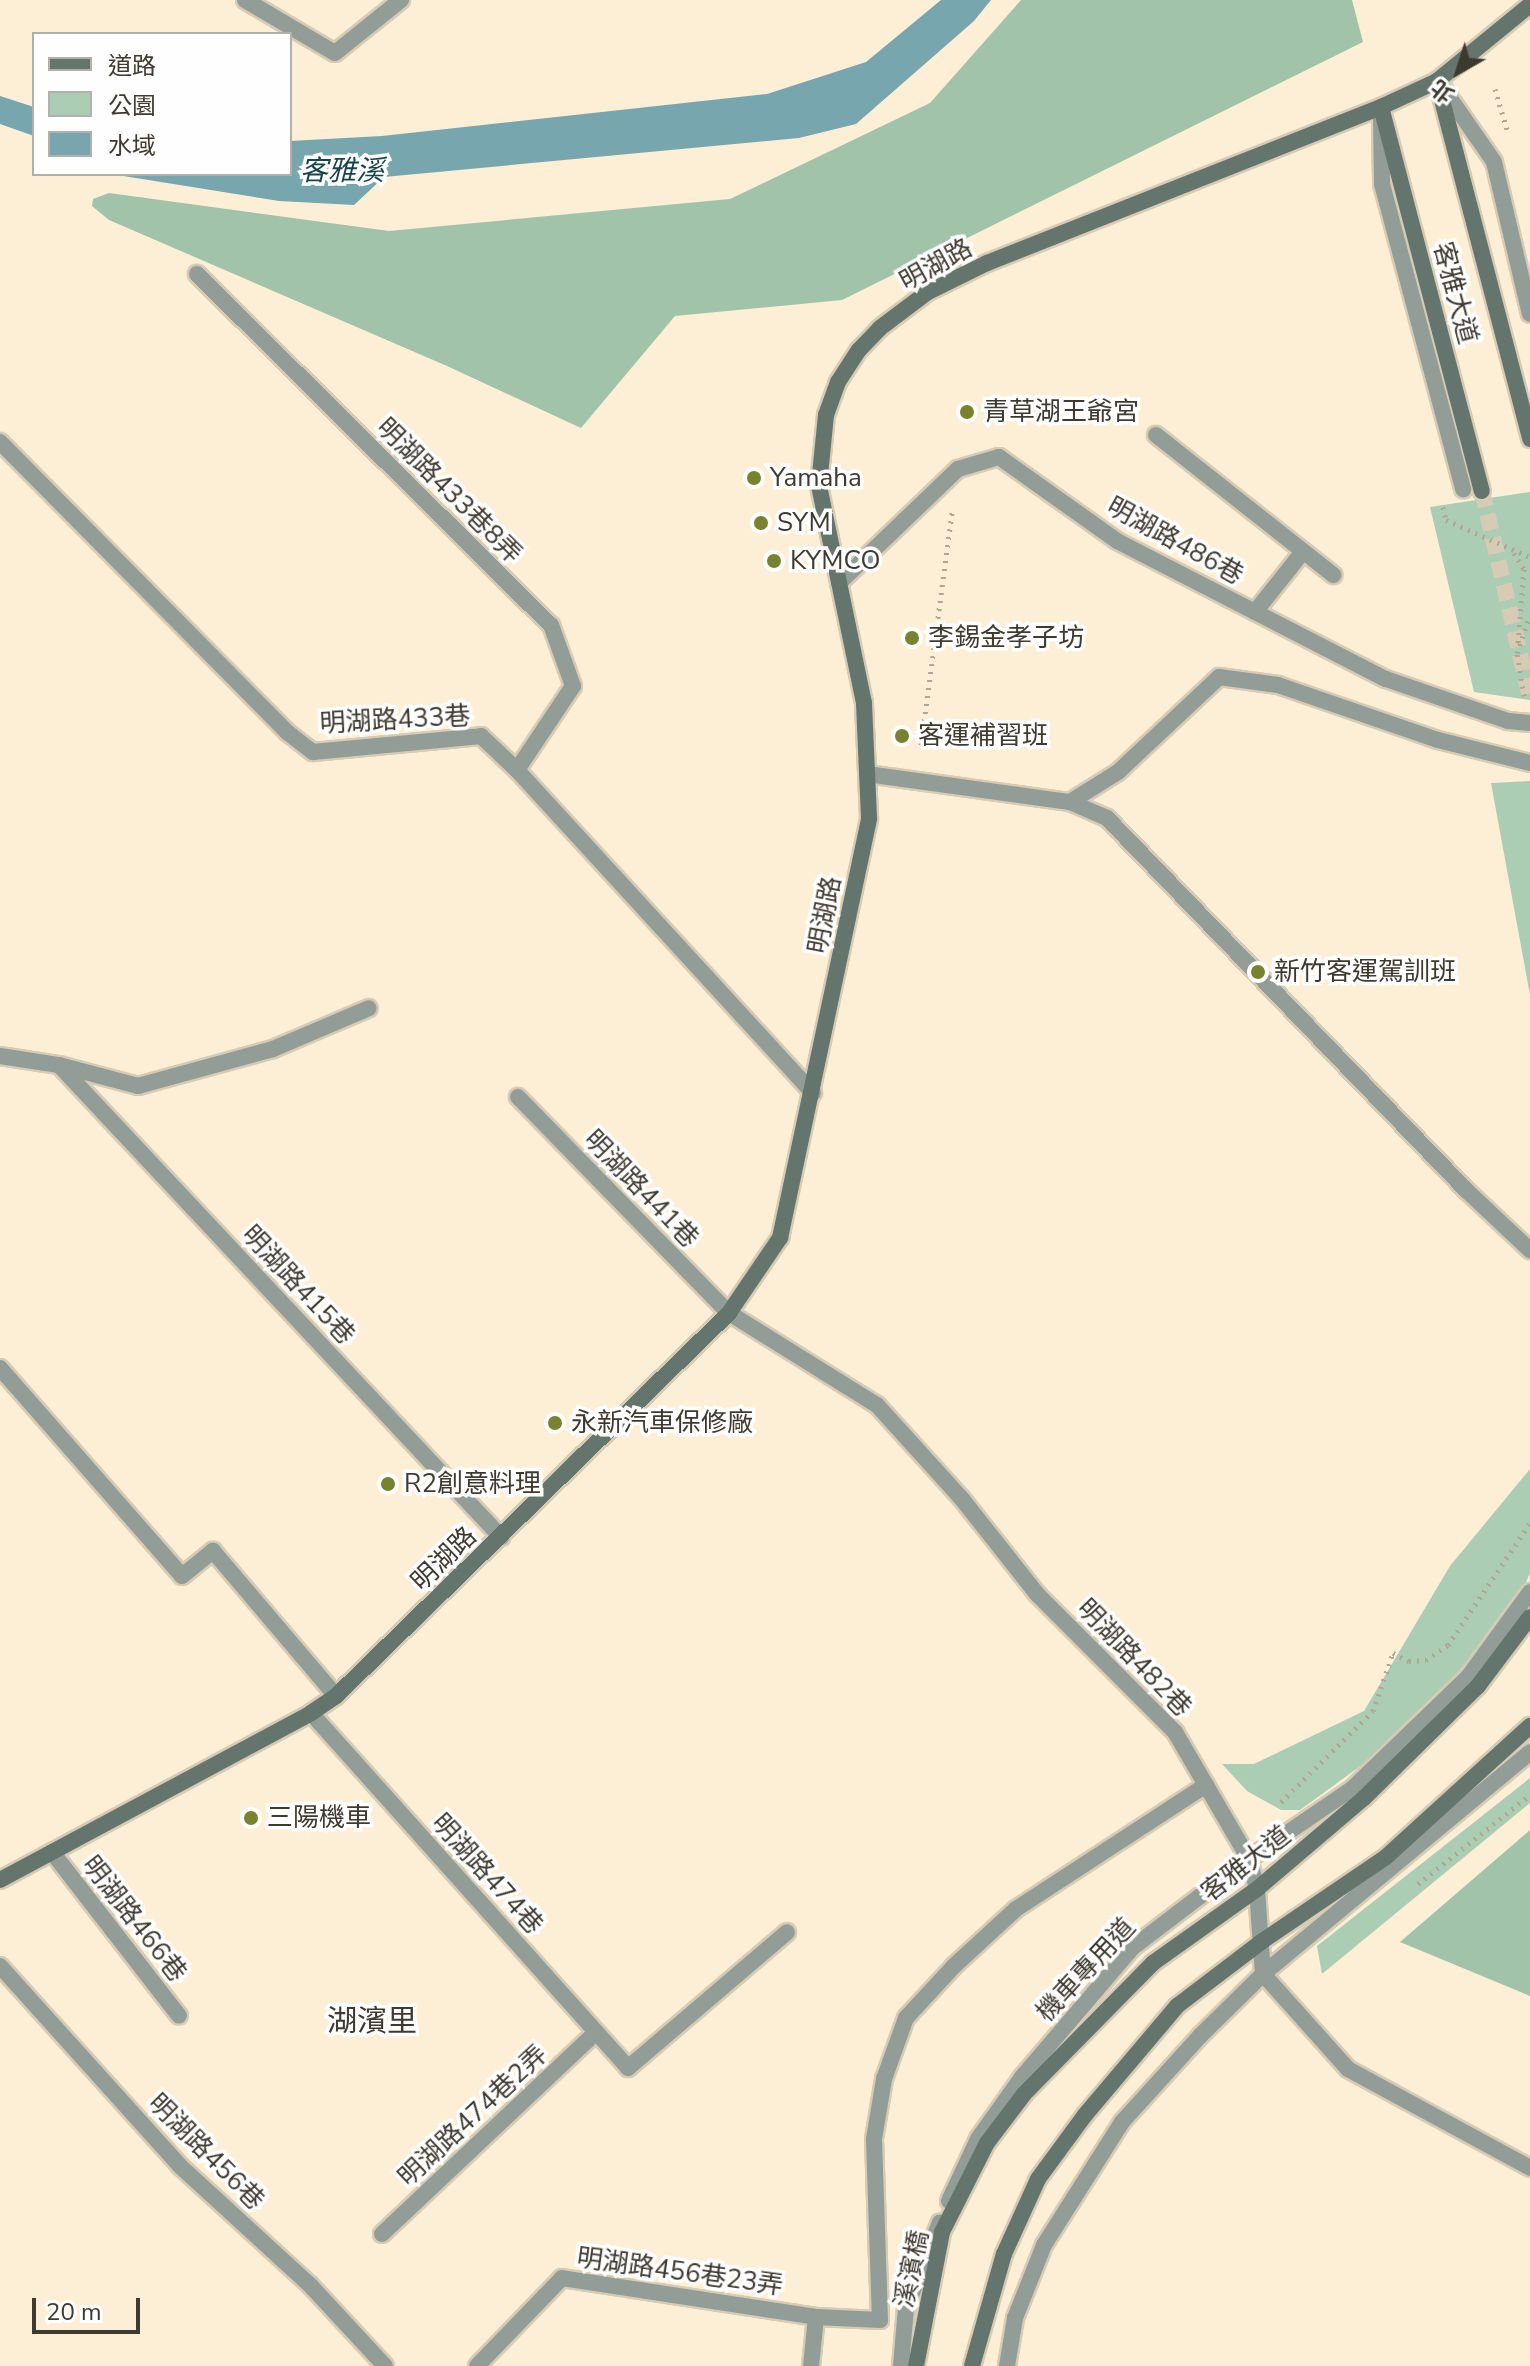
<!DOCTYPE html>
<html>
<head>
<meta charset="utf-8">
<style>
	body { margin:0 }
	#map { position:relative; width:1530px; height:2366px; overflow:hidden; background:#fdefd6; font-family:"Nunito Sans","Noto Sans TC",sans-serif }
	div>[style] { position:absolute }
	.green>* { inset:0; background:#abcdb4 }
	.forest>* { inset:0; background:#a0c3aa }
	.water>* { inset:0; background:#78a6ae }
	.secondary-tunnel>* { height:16px; margin-top:-8px; transform-origin:0; background:repeating-linear-gradient(90deg,#d7cbb5 0 16px,transparent 0 24px) }
	.path>* { height:5px; margin-top:-2.5px; transform-origin:0; background:repeating-linear-gradient(90deg,#b0a693 0 2px,transparent 0 8px) }
	.roads { filter:drop-shadow(2px 0 #d7cbb5) drop-shadow(-2px 0 #d7cbb5) drop-shadow(0 2px #d7cbb5) drop-shadow(0 -2px #d7cbb5) }
	.lane>* { height:16px; margin:-8px; padding:0 8px; transform-origin:8px; border-radius:8px; background:#919d96 }
	.secondary>* { height:16px; margin:-8px; padding:0 8px; transform-origin:8px; border-radius:8px; background:#63756c }
	.dots>* { width:22px; height:22px; translate:-50% -50%; box-sizing:border-box; border:4px solid #fefefe; border-radius:50% }
	span { translate:-50% -50%; white-space:nowrap; text-align:center; line-height:1.15; -webkit-text-stroke:7px #fefefe; paint-order:stroke }
	.street-label { font-size:26px; color:#3f3a30 }
	.poi-label { font-size:26px; color:#3f3a30 }
	.left { translate:0 -50%; text-align:left }
	.water-label { font-size:28px; color:#18444b; font-style:italic }
	.quarter-label { font-size:30px; color:#3f3a30 }
	.legend { position:absolute; left:32px; top:32px; width:260px; height:144px; box-sizing:border-box; background:#fefefe; border:2px solid #b2b0ac; margin:0; padding:10px 14px; list-style:none; font-size:24px; color:#3f3a30 }
	.legend li { display:flex; align-items:center; gap:16px; height:40px }
	.legend b { width:40px; border:2px solid #b2b0ac }
	.north { position:absolute; left:1418px; top:32px; width:80px; height:80px; -webkit-text-stroke:6px #fefefe; paint-order:stroke; rotate:219deg; font-size:22px; font-weight:700; line-height:32px; text-align:center; color:#3f3a30 }
	.north::after { content:''; display:block; margin:auto; width:28px; height:36px; background:#3f3a30; clip-path:polygon(50% 0,100% 100%,50% 72%,0 100%) }
	.scale { position:absolute; left:32px; top:2298px; width:108px; height:36px; box-sizing:border-box; border:4px solid #3f3a30; border-top:0; padding-left:10px; font-size:24px; line-height:28px; white-space:nowrap; color:#3f3a30; -webkit-text-stroke:6px #fefefe; paint-order:stroke }
</style>
</head>
<body>
<div id="map">
	<div class="green">
		<div style="clip-path:polygon(1530px 492px,1530px 700px,1474px 692px,1430px 507px)"></div>
		<div style="clip-path:polygon(1530px 781px,1530px 995px,1491px 783px)"></div>
		<div style="clip-path:polygon(1530px 1469px,1530px 1573px,1510px 1620px,1399px 1738px,1300px 1810px,1281px 1810px,1247px 1791px,1222px 1764px,1254px 1764px,1364px 1711px,1450px 1566px)"></div>
		<div style="clip-path:polygon(1530px 1778px,1530px 1803px,1322px 1974px,1317px 1946px)"></div>
	</div>
	<div class="forest">
		<div style="clip-path:polygon(1021px 0,1352px 0,1363px 42px,842px 300px,675px 316px,581px 428px,447px 366px,109px 220px,92px 206px,93px 199px,109px 193px,389px 231px,730px 199px,930px 103px)"></div>
		<div style="clip-path:polygon(1530px 1830px,1530px 1996px,1400px 1942px)"></div>
	</div>
	<div class="water">
		<div style="clip-path:polygon(941px 0,991px 0,974px 21px,856px 124px,799px 138px,384px 177px,354px 205px,279px 201px,111px 174px,290px 174px,290px 141px,382px 136px,767px 94px,866px 62px)"></div>
		<div style="clip-path:polygon(0 96px,34px 107px,34px 136px,0 124px)"></div>
	</div>
	<div class="secondary-tunnel">
		<div style="left:1482px;top:491px;width:212px;rotate:76.9deg"></div>
	</div>
	<div class="path">
		<div style="left:1495px;top:89px;width:46px;rotate:73.5deg"></div>
		<div style="left:1443px;top:507px;width:13px;rotate:77deg"></div>
		<div style="left:1446px;top:520px;width:92px;rotate:23.8deg"></div>
		<div style="left:1514px;top:553px;width:19px;rotate:58deg"></div>
		<div style="left:1524px;top:569px;width:75px;rotate:94.6deg"></div>
		<div style="left:1524px;top:696px;width:44px;rotate:-99.2deg"></div>
		<div style="left:1517px;top:653px;width:39px;rotate:-71deg"></div>
		<div style="left:921px;top:745px;width:235px;rotate:-82.4deg"></div>
		<div style="left:1281px;top:1802px;width:129px;rotate:-44.7deg"></div>
		<div style="left:1373px;top:1711px;width:61px;rotate:-71deg"></div>
		<div style="left:1393px;top:1653px;width:18px;rotate:27deg"></div>
		<div style="left:1409px;top:1661px;width:17px;rotate:-3deg"></div>
		<div style="left:1426px;top:1660px;width:27px;rotate:-34deg"></div>
		<div style="left:1448px;top:1645px;width:147px;rotate:-56.1deg"></div>
		<div style="left:1418px;top:1884px;width:143px;rotate:-38.5deg"></div>
	</div>
	<div class="roads">
		<div class="lane">
			<div style="left:245px;top:0;width:104px;rotate:30.5deg"></div>
			<div style="left:335px;top:53px;width:85px;rotate:-38.8deg"></div>
			<div style="left:1438px;top:81px;width:98px;rotate:55.3deg"></div>
			<div style="left:1494px;top:162px;width:156px;rotate:76.7deg"></div>
			<div style="left:1381px;top:117px;width:67px;rotate:89.1deg"></div>
			<div style="left:1382px;top:184px;width:316px;rotate:75.1deg"></div>
			<div style="left:197px;top:274px;width:499px;rotate:44.8deg"></div>
			<div style="left:551px;top:625px;width:65px;rotate:70.2deg"></div>
			<div style="left:573px;top:686px;width:101px;rotate:123.7deg"></div>
			<div style="left:1156px;top:435px;width:226px;rotate:38.3deg"></div>
			<div style="left:0;top:442px;width:408px;rotate:45.3deg"></div>
			<div style="left:287px;top:732px;width:33px;rotate:38deg"></div>
			<div style="left:313px;top:752px;width:169px;rotate:-5.4deg"></div>
			<div style="left:481px;top:736px;width:50px;rotate:43.4deg"></div>
			<div style="left:517px;top:770px;width:438px;rotate:47.5deg"></div>
			<div style="left:839px;top:583px;width:165px;rotate:-43.8deg"></div>
			<div style="left:958px;top:469px;width:43px;rotate:-16.3deg"></div>
			<div style="left:999px;top:457px;width:145px;rotate:35.4deg"></div>
			<div style="left:1117px;top:541px;width:302px;rotate:27.2deg"></div>
			<div style="left:1386px;top:679px;width:129px;rotate:19deg"></div>
			<div style="left:1508px;top:721px;width:22px;rotate:5deg"></div>
			<div style="left:1255px;top:612px;width:75px;rotate:-51.5deg"></div>
			<div style="left:867px;top:774px;width:205px;rotate:7.9deg"></div>
			<div style="left:1070px;top:802px;width:57px;rotate:-32deg"></div>
			<div style="left:1118px;top:772px;width:139px;rotate:-43.2deg"></div>
			<div style="left:1219px;top:677px;width:60px;rotate:7.7deg"></div>
			<div style="left:1278px;top:685px;width:169px;rotate:19deg"></div>
			<div style="left:1438px;top:740px;width:95px;rotate:14deg"></div>
			<div style="left:1070px;top:802px;width:40px;rotate:23.4deg"></div>
			<div style="left:1107px;top:818px;width:517px;rotate:46.02deg"></div>
			<div style="left:1466px;top:1190px;width:88px;rotate:43.2deg"></div>
			<div style="left:0;top:1056px;width:60px;rotate:8.7deg"></div>
			<div style="left:59px;top:1065px;width:82px;rotate:14.9deg"></div>
			<div style="left:138px;top:1086px;width:140px;rotate:-15.3deg"></div>
			<div style="left:273px;top:1049px;width:104px;rotate:-23.1deg"></div>
			<div style="left:59px;top:1065px;width:647px;rotate:46.88deg"></div>
			<div style="left:518px;top:1097px;width:302px;rotate:45.7deg"></div>
			<div style="left:729px;top:1313px;width:174px;rotate:31.9deg"></div>
			<div style="left:877px;top:1405px;width:127px;rotate:47.9deg"></div>
			<div style="left:962px;top:1499px;width:121px;rotate:51.7deg"></div>
			<div style="left:1037px;top:1594px;width:195px;rotate:45deg"></div>
			<div style="left:1175px;top:1732px;width:147px;rotate:59.8deg"></div>
			<div style="left:1249px;top:1859px;width:31px;rotate:75deg"></div>
			<div style="left:1257px;top:1889px;width:85px;rotate:86deg"></div>
			<div style="left:1263px;top:1974px;width:127px;rotate:48.2deg"></div>
			<div style="left:1348px;top:2069px;width:207px;rotate:28.5deg"></div>
			<div style="left:0;top:1368px;width:276px;rotate:48.8deg"></div>
			<div style="left:182px;top:1576px;width:40px;rotate:-39deg"></div>
			<div style="left:213px;top:1551px;width:190px;rotate:49.7deg"></div>
			<div style="left:311px;top:1713px;width:476px;rotate:48.2deg"></div>
			<div style="left:628px;top:2068px;width:209px;rotate:-40.5deg"></div>
			<div style="left:52px;top:1852px;width:207px;rotate:52.2deg"></div>
			<div style="left:0;top:1966px;width:269px;rotate:48deg"></div>
			<div style="left:180px;top:2166px;width:175px;rotate:42.5deg"></div>
			<div style="left:309px;top:2284px;width:112px;rotate:47.2deg"></div>
			<div style="left:949px;top:2201px;width:68px;rotate:-64.9deg"></div>
			<div style="left:978px;top:2139px;width:76px;rotate:-54.6deg"></div>
			<div style="left:1022px;top:2077px;width:170px;rotate:-49.5deg"></div>
			<div style="left:1132px;top:1948px;width:147px;rotate:-37.3deg"></div>
			<div style="left:1249px;top:1859px;width:126px;rotate:-34.3deg"></div>
			<div style="left:1353px;top:1788px;width:160px;rotate:-44deg"></div>
			<div style="left:1468px;top:1677px;width:105px;rotate:-53.9deg"></div>
			<div style="left:382px;top:2234px;width:294px;rotate:-43.3deg"></div>
			<div style="left:477px;top:2366px;width:122px;rotate:-46deg"></div>
			<div style="left:562px;top:2278px;width:257px;rotate:8.7deg"></div>
			<div style="left:811px;top:2366px;width:49px;rotate:-84.2deg"></div>
			<div style="left:816px;top:2317px;width:64px;rotate:2.7deg"></div>
			<div style="left:880px;top:2320px;width:181px;rotate:-91.9deg"></div>
			<div style="left:874px;top:2139px;width:61px;rotate:-80.5deg"></div>
			<div style="left:884px;top:2079px;width:65px;rotate:-70.2deg"></div>
			<div style="left:906px;top:2018px;width:71px;rotate:-47.3deg"></div>
			<div style="left:954px;top:1966px;width:84px;rotate:-42.6deg"></div>
			<div style="left:1016px;top:1909px;width:227px;rotate:-33.1deg"></div>
			<div style="left:901px;top:2366px;width:58px;rotate:-85.1deg"></div>
			<div style="left:906px;top:2308px;width:92px;rotate:-68.4deg"></div>
			<div style="left:1007px;top:2366px;width:49px;rotate:-80.5deg"></div>
			<div style="left:1015px;top:2318px;width:79px;rotate:-68.3deg"></div>
			<div style="left:1044px;top:2245px;width:146px;rotate:-57.6deg"></div>
			<div style="left:1122px;top:2122px;width:116px;rotate:-47.8deg"></div>
			<div style="left:1200px;top:2036px;width:88px;rotate:-44.5deg"></div>
			<div style="left:1263px;top:1974px;width:347px;rotate:-39.7deg"></div>
		</div>
		<div class="secondary">
			<div style="left:1437px;top:81px;width:370px;rotate:75.4deg"></div>
			<div style="left:1381px;top:107px;width:397px;rotate:75.3deg"></div>
			<div style="left:0;top:1880px;width:353px;rotate:-28.2deg"></div>
			<div style="left:311px;top:1713px;width:30px;rotate:-34deg"></div>
			<div style="left:336px;top:1696px;width:549px;rotate:-44.26deg"></div>
			<div style="left:729px;top:1313px;width:91px;rotate:-55.8deg"></div>
			<div style="left:780px;top:1238px;width:429px;rotate:-78deg"></div>
			<div style="left:869px;top:818px;width:115px;rotate:-92.5deg"></div>
			<div style="left:864px;top:703px;width:223px;rotate:-101.7deg"></div>
			<div style="left:819px;top:485px;width:70px;rotate:-84.3deg"></div>
			<div style="left:826px;top:415px;width:35px;rotate:-70deg"></div>
			<div style="left:838px;top:382px;width:38px;rotate:-57deg"></div>
			<div style="left:859px;top:350px;width:30px;rotate:-46deg"></div>
			<div style="left:880px;top:328px;width:60px;rotate:-36.9deg"></div>
			<div style="left:928px;top:292px;width:66px;rotate:-26.2deg"></div>
			<div style="left:987px;top:263px;width:424px;rotate:-21.6deg"></div>
			<div style="left:1381px;top:107px;width:62px;rotate:-24.9deg"></div>
			<div style="left:1437px;top:81px;width:120px;rotate:-39.3deg"></div>
			<div style="left:916px;top:2366px;width:136px;rotate:-79deg"></div>
			<div style="left:942px;top:2232px;width:100px;rotate:-63.2deg"></div>
			<div style="left:987px;top:2143px;width:61px;rotate:-52.9deg"></div>
			<div style="left:1024px;top:2094px;width:184px;rotate:-45.4deg"></div>
			<div style="left:1153px;top:1963px;width:128px;rotate:-35.4deg"></div>
			<div style="left:1257px;top:1889px;width:140px;rotate:-40.4deg"></div>
			<div style="left:1364px;top:1798px;width:160px;rotate:-44.5deg"></div>
			<div style="left:1478px;top:1686px;width:86px;rotate:-53deg"></div>
			<div style="left:972px;top:2366px;width:116px;rotate:-74.1deg"></div>
			<div style="left:1004px;top:2254px;width:82px;rotate:-65.6deg"></div>
			<div style="left:1038px;top:2179px;width:79px;rotate:-53.7deg"></div>
			<div style="left:1085px;top:2115px;width:143px;rotate:-49.8deg"></div>
			<div style="left:1177px;top:2006px;width:106px;rotate:-37.3deg"></div>
			<div style="left:1261px;top:1942px;width:151px;rotate:-34.2deg"></div>
			<div style="left:1386px;top:1857px;width:195px;rotate:-42.3deg"></div>
		</div>
	</div>
	<div class="dots">
		<div style="left:967px;top:412px;background:#79822e"></div>
		<div style="left:754px;top:478px;background:#79822e"></div>
		<div style="left:761px;top:523px;background:#79822e"></div>
		<div style="left:774px;top:561px;background:#79822e"></div>
		<div style="left:912px;top:638px;background:#79822e"></div>
		<div style="left:902px;top:736px;background:#79822e"></div>
		<div style="left:1258px;top:972px;background:#79822e"></div>
		<div style="left:555px;top:1423px;background:#79822e"></div>
		<div style="left:388px;top:1484px;background:#79822e"></div>
		<div style="left:251px;top:1818px;background:#79822e"></div>
	</div>
	<div class="street-label">
		<span style="left:936px;top:265px;rotate:-29deg">明湖路</span>
		<span style="left:1455px;top:293px;rotate:75deg">客雅大道</span>
		<span style="left:449px;top:491px;rotate:45deg">明湖路433巷8弄</span>
		<span style="left:1175px;top:541px;rotate:29deg">明湖路486巷</span>
		<span style="left:395px;top:720px;rotate:-3deg">明湖路433巷</span>
		<span style="left:825px;top:915px;rotate:-79deg">明湖路</span>
		<span style="left:641px;top:1189px;rotate:46deg">明湖路441巷</span>
		<span style="left:298px;top:1285px;rotate:47deg">明湖路415巷</span>
		<span style="left:444px;top:1559px;rotate:-44deg">明湖路</span>
		<span style="left:1134px;top:1658px;rotate:46deg">明湖路482巷</span>
		<span style="left:1246px;top:1864px;rotate:-38deg">客雅大道</span>
		<span style="left:487px;top:1874px;rotate:48deg">明湖路474巷</span>
		<span style="left:134px;top:1919px;rotate:52deg">明湖路466巷</span>
		<span style="left:1086px;top:1970px;rotate:-47deg">機車專用道</span>
		<span style="left:473px;top:2116px;rotate:-43deg">明湖路474巷2弄</span>
		<span style="left:206px;top:2152px;rotate:45deg">明湖路456巷</span>
		<span style="left:912px;top:2269px;rotate:-78deg">溪濱橋</span>
		<span style="left:680px;top:2272px;rotate:8deg">明湖路456巷23弄</span>
	</div>
	<div class="poi-label">
		<span class="left" style="left:983px;top:412px">青草湖王爺宮</span>
		<span class="left" style="left:770px;top:478px">Yamaha</span>
		<span class="left" style="left:777px;top:523px">SYM</span>
		<span class="left" style="left:790px;top:561px">KYMCO</span>
		<span class="left" style="left:928px;top:638px">李錫金孝子坊</span>
		<span class="left" style="left:918px;top:736px">客運補習班</span>
		<span class="left" style="left:1274px;top:972px">新竹客運駕訓班</span>
		<span class="left" style="left:571px;top:1423px">永新汽車保修廠</span>
		<span class="left" style="left:404px;top:1484px">R2創意料理</span>
		<span class="left" style="left:267px;top:1818px">三陽機車</span>
	</div>
	<div class="water-label">
		<span style="left:342px;top:171px">客雅溪</span>
	</div>
	<div class="quarter-label">
		<span style="left:372px;top:2022px">湖濱里</span>
	</div>
	<ul class="legend">
	<li><b style="height:10px;background:#63756c"></b>道路</li>
	<li><b style="height:22px;background:#abcdb4"></b>公園</li>
	<li><b style="height:22px;background:#78a6ae"></b>水域</li>
	</ul>
	<div class="north">北</div>
	<div class="scale">20 m</div>
</div>
</body>
</html>
